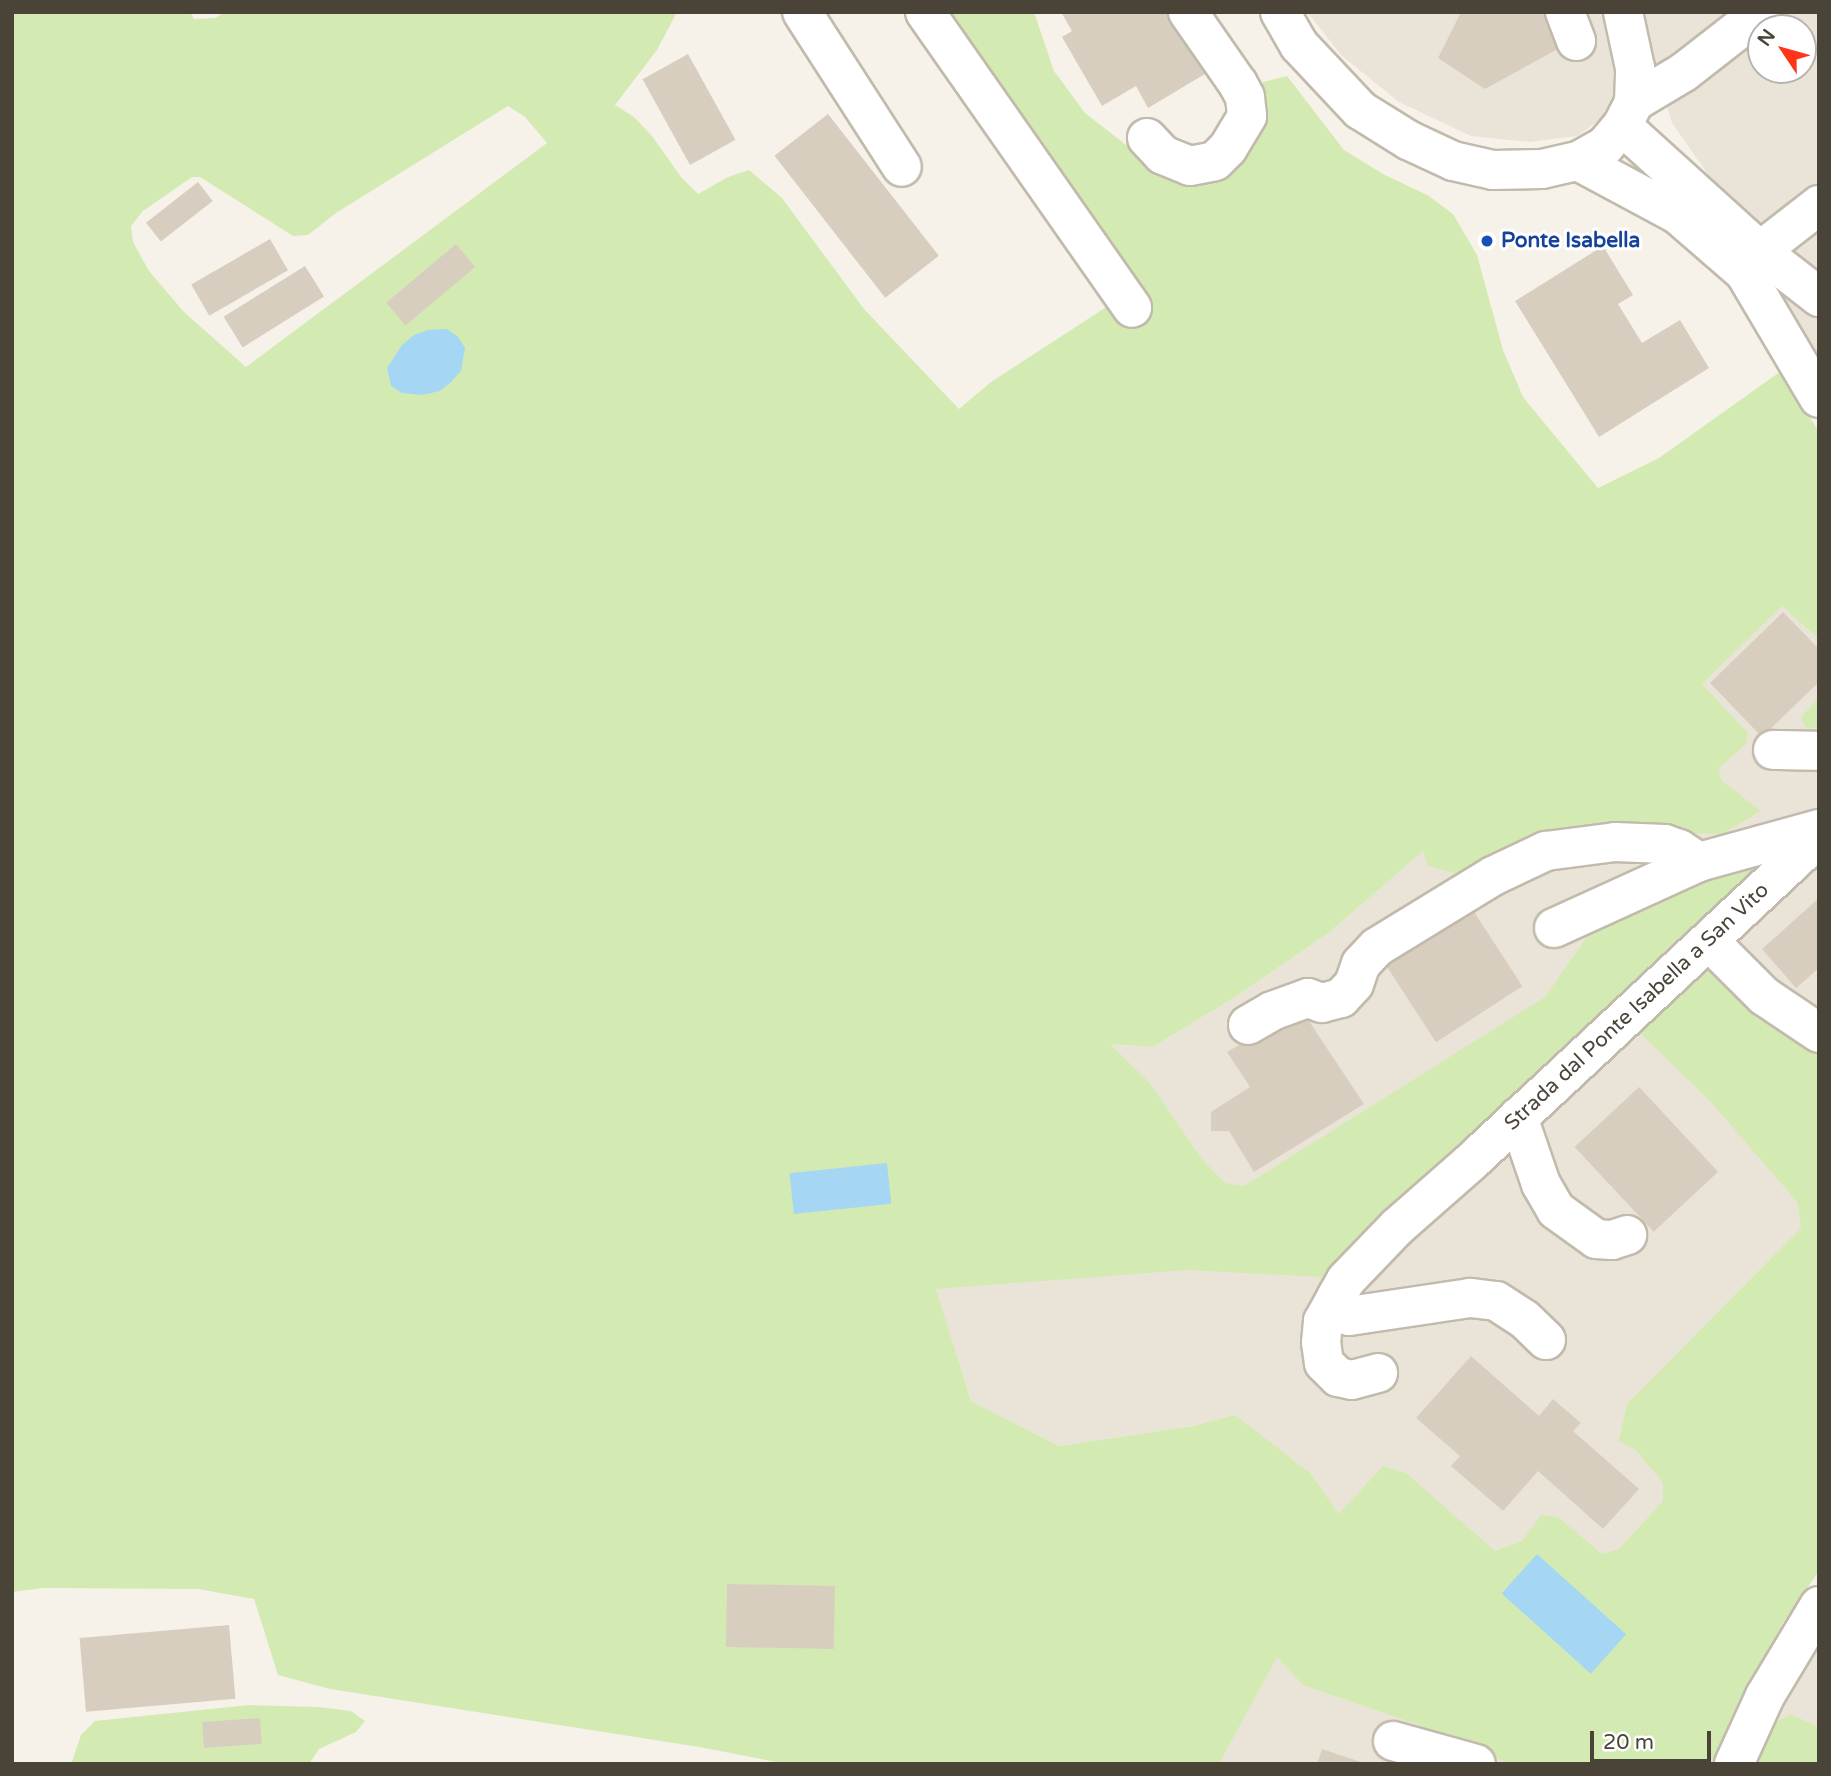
<!DOCTYPE html>
<html>
<head>
<meta charset="utf-8">
<style>
	body { margin:0 }
	#map { position:relative; width:1831px; height:1776px; overflow:hidden; background:#f6f2ea; font-family:"Varela Round",sans-serif }
	div>[style] { position:absolute }
	.residential>* { inset:0; background:#eae4d8 }
	.green>* { inset:0; background:#d3ebb2 }
	.water>* { inset:0; background:#a5d6f4; transform-origin:0 0 }
	.building>* { inset:0; background:#d8cebf; transform-origin:0 0 }
	.roads { filter:drop-shadow(2px 0 #c2baac) drop-shadow(-2px 0 #c2baac) drop-shadow(0 2px #c2baac) drop-shadow(0 -2px #c2baac) }
	.minor>* { height:38px; margin:-19px; padding:0 19px; transform-origin:19px; border-radius:19px; background:#fff }
	.dots>* { width:19px; height:19px; translate:-50% -50%; box-sizing:border-box; border:4px solid #fff; border-radius:50% }
	span { translate:-50% -50%; white-space:nowrap; text-align:center; line-height:1.15; -webkit-text-stroke:6px #fff; paint-order:stroke }
	.transit-label { font-size:21px; color:#164399; font-weight:700 }
	.left { translate:0 -50%; text-align:left }
	.street-label { font-size:21px; color:#4a4338 }
	.frame { position:absolute; inset:0; border:14px solid #4a4338; pointer-events:none }
	.north { position:absolute; left:1747px; top:14px; width:70px; height:70px; box-sizing:border-box; background:#fff; border:2px solid #b7b4af; border-radius:50%; rotate:306deg; font-size:19px; font-weight:700; line-height:28px; text-align:center; color:#4a4338 }
	.north::after { content:''; display:block; margin:auto; width:24px; height:32px; background:#ff3518; clip-path:polygon(50% 0,100% 100%,50% 72%,0 100%) }
	.scale { position:absolute; left:1590px; top:1731px; width:121px; height:32px; box-sizing:border-box; border:4px solid #4a4338; border-top:0; padding-left:9px; font-size:21px; line-height:24px; white-space:nowrap; color:#4a4338; -webkit-text-stroke:5px #fff; paint-order:stroke }
</style>
</head>
<body>
<div id="map">
	<div class="residential">
		<div style="clip-path:polygon(1307px 12px,1607px 12px,1620px 89px,1605px 116px,1577px 136px,1529px 142px,1471px 136px,1399px 102px,1342px 56px)"></div>
		<div style="clip-path:polygon(evenodd,1638px 12px,1819px 12px,1819px 368px,1717px 187px,1672px 123px,1638px 12px,1761px 28px,1803px 28px,1803px 70px,1761px 70px,1761px 28px)"></div>
		<div style="clip-path:polygon(1819px 502px,1819px 1571px,1784px 1621px,1739px 1703px,1714px 1764px,1219px 1764px,1276px 1657px,1235px 1416px,1193px 1426px,1059px 1446px,971px 1401px,935px 1288px,1109px 1044px,1153px 1047px,1235px 997px,1327px 934px)"></div>
		<div style="clip-path:polygon(1819px 1639px,1819px 1764px,1754px 1764px,1794px 1680px)"></div>
	</div>
	<div class="green">
		<div style="clip-path:polygon(evenodd,12px 12px,190px 12px,194px 19px,215px 18px,225px 12px,677px 12px,657px 50px,615px 105px,634px 117px,652px 136px,681px 177px,698px 194px,728px 177px,749px 170px,782px 198px,864px 309px,959px 409px,991px 382px,1134px 289px,939px 12px,1034px 12px,1054px 71px,1085px 113px,1139px 155px,1186px 184px,1257px 95px,1263px 82px,1287px 76px,1344px 150px,1383px 174px,1429px 196px,1453px 214px,1477px 255px,1503px 350px,1523px 397px,1598px 488px,1659px 458px,1781px 371px,1819px 432px,1819px 639px,1782px 606px,1702px 684px,1748px 733px,1746px 744px,1719px 768px,1721px 780px,1761px 811px,1722px 834px,1676px 833px,1520px 846px,1455px 873px,1428px 866px,1423px 851px,1327px 934px,1235px 997px,1153px 1047px,1110px 1044px,1150px 1083px,1201px 1158px,1225px 1183px,1244px 1186px,1545px 997px,1596px 924px,1734px 862px,1750px 865px,1750px 874px,1740px 886px,1358px 1252px,1322px 1277px,1188px 1270px,936px 1289px,971px 1401px,1059px 1446px,1193px 1426px,1235px 1415px,1310px 1473px,1339px 1514px,1383px 1466px,1406px 1473px,1495px 1551px,1522px 1541px,1541px 1515px,1558px 1517px,1602px 1554px,1619px 1549px,1663px 1501px,1663px 1483px,1636px 1450px,1619px 1441px,1627px 1404px,1801px 1228px,1798px 1203px,1710px 1101px,1642px 1035px,1643px 1022px,1699px 966px,1819px 1012px,1819px 1571px,1784px 1621px,1739px 1703px,1714px 1764px,1511px 1764px,1416px 1724px,1303px 1685px,1277px 1657px,1219px 1764px,787px 1764px,699px 1747px,330px 1689px,278px 1675px,254px 1599px,198px 1589px,44px 1588px,12px 1592px,12px 12px,508px 106px,525px 117px,547px 143px,246px 367px,184px 312px,149px 271px,133px 242px,131px 226px,143px 211px,192px 177px,200px 177px,293px 236px,308px 235px,336px 213px,508px 106px)"></div>
		<div style="clip-path:polygon(1819px 697px,1819px 729px,1805px 727px,1801px 717px)"></div>
		<div style="clip-path:polygon(249px 1705px,318px 1707px,351px 1711px,365px 1721px,356px 1732px,319px 1749px,309px 1764px,71px 1764px,81px 1735px,95px 1721px)"></div>
		<div style="clip-path:polygon(1790px 1714px,1819px 1727px,1819px 1764px,1754px 1764px,1773px 1724px)"></div>
	</div>
	<div class="water">
		<div style="clip-path:polygon(447px 329px,458px 337px,465px 348px,461px 371px,451px 382px,440px 391px,422px 395px,402px 393px,391px 386px,387px 368px,402px 345px,414px 335px,428px 330px)"></div>
		<div style="left:887px;top:1163px;width:41px;height:98px;rotate:84deg"></div>
		<div style="left:1537px;top:1554px;width:120px;height:53px;rotate:42deg"></div>
	</div>
	<div class="building">
		<div style="clip-path:polygon(1061px 12px,1173px 12px,1210px 71px,1148px 108px,1136px 86px,1102px 106px,1062px 37px,1072px 31px)"></div>
		<div style="clip-path:polygon(1461px 12px,1548px 12px,1567px 44px,1485px 89px,1438px 58px)"></div>
		<div style="left:688px;top:54px;width:98px;height:52px;rotate:61deg"></div>
		<div style="left:828px;top:114px;width:180px;height:68px;rotate:52deg"></div>
		<div style="left:198px;top:182px;width:24px;height:66px;rotate:52deg"></div>
		<div style="left:270px;top:239px;width:36px;height:91px;rotate:60deg"></div>
		<div style="left:456px;top:244px;width:30px;height:91px;rotate:50deg"></div>
		<div style="clip-path:polygon(1603px 246px,1633px 295px,1618px 304px,1642px 343px,1680px 320px,1709px 368px,1599px 437px,1515px 301px)"></div>
		<div style="left:305px;top:266px;width:36px;height:96px;rotate:58deg"></div>
		<div style="clip-path:polygon(1783px 612px,1819px 649px,1819px 682px,1762px 737px,1710px 683px)"></div>
		<div style="clip-path:polygon(1819px 898px,1819px 968px,1796px 988px,1762px 949px)"></div>
		<div style="left:1469px;top:904px;width:98px;height:103px;rotate:57deg"></div>
		<div style="clip-path:polygon(1301px 1009px,1364px 1104px,1254px 1172px,1229px 1131px,1211px 1131px,1211px 1112px,1250px 1087px,1227px 1052px)"></div>
		<div style="left:1639px;top:1087px;width:116px;height:88px;rotate:47deg"></div>
		<div style="clip-path:polygon(1471px 1356px,1539px 1416px,1553px 1399px,1581px 1423px,1573px 1431px,1639px 1489px,1603px 1529px,1538px 1471px,1503px 1511px,1451px 1466px,1460px 1456px,1416px 1418px)"></div>
		<div style="left:727px;top:1584px;width:108px;height:63px;rotate:1deg"></div>
		<div style="left:229px;top:1625px;width:74px;height:150px;rotate:85deg"></div>
		<div style="left:260px;top:1718px;width:26px;height:58px;rotate:86deg"></div>
		<div style="clip-path:polygon(1322px 1749px,1364px 1763px,1364px 1764px,1317px 1764px)"></div>
	</div>
	<div class="roads">
		<div class="minor">
			<div style="left:802px;top:12px;width:184px;rotate:57.2deg"></div>
			<div style="left:925px;top:12px;width:361px;rotate:55deg"></div>
			<div style="left:1280px;top:12px;width:38px;rotate:60deg"></div>
			<div style="left:1299px;top:45px;width:89px;rotate:46.8deg"></div>
			<div style="left:1360px;top:110px;width:57px;rotate:32deg"></div>
			<div style="left:1408px;top:140px;width:50px;rotate:25deg"></div>
			<div style="left:1453px;top:161px;width:41px;rotate:12.7deg"></div>
			<div style="left:1493px;top:170px;width:49px;rotate:-1.2deg"></div>
			<div style="left:1542px;top:169px;width:37px;rotate:-13deg"></div>
			<div style="left:1578px;top:161px;width:31px;rotate:-29deg"></div>
			<div style="left:1605px;top:146px;width:26px;rotate:-50deg"></div>
			<div style="left:1622px;top:126px;width:27px;rotate:-63deg"></div>
			<div style="left:1634px;top:102px;width:34px;rotate:-88deg"></div>
			<div style="left:1635px;top:68px;width:57px;rotate:-102.1deg"></div>
			<div style="left:1565px;top:12px;width:31px;rotate:69deg"></div>
			<div style="left:1634px;top:102px;width:58px;rotate:-31deg"></div>
			<div style="left:1684px;top:72px;width:98px;rotate:-37.9deg"></div>
			<div style="left:1622px;top:126px;width:186px;rotate:42.2deg"></div>
			<div style="left:1760px;top:251px;width:75px;rotate:37.9deg"></div>
			<div style="left:1147px;top:138px;width:23px;rotate:47deg"></div>
			<div style="left:1163px;top:155px;width:29px;rotate:22deg"></div>
			<div style="left:1190px;top:166px;width:25px;rotate:-11deg"></div>
			<div style="left:1215px;top:161px;width:18px;rotate:-45deg"></div>
			<div style="left:1228px;top:148px;width:37px;rotate:-59deg"></div>
			<div style="left:1247px;top:116px;width:19px;rotate:-96deg"></div>
			<div style="left:1245px;top:97px;width:15px;rotate:-118deg"></div>
			<div style="left:1238px;top:84px;width:88px;rotate:-124.8deg"></div>
			<div style="left:1578px;top:161px;width:112px;rotate:28.2deg"></div>
			<div style="left:1677px;top:214px;width:90px;rotate:40.9deg"></div>
			<div style="left:1745px;top:273px;width:145px;rotate:59.4deg"></div>
			<div style="left:1760px;top:251px;width:75px;rotate:-37.9deg"></div>
			<div style="left:1773px;top:750px;width:46px;rotate:1.2deg"></div>
			<div style="left:1554px;top:928px;width:159px;rotate:-24.5deg"></div>
			<div style="left:1699px;top:862px;width:124px;rotate:-15.4deg"></div>
			<div style="left:1709px;top:941px;width:78px;rotate:45deg"></div>
			<div style="left:1764px;top:996px;width:66px;rotate:33.9deg"></div>
			<div style="left:1248px;top:1025px;width:28px;rotate:-30deg"></div>
			<div style="left:1272px;top:1011px;width:38px;rotate:-20deg"></div>
			<div style="left:1308px;top:998px;width:15px;rotate:20deg"></div>
			<div style="left:1322px;top:1003px;width:20px;rotate:-15deg"></div>
			<div style="left:1341px;top:998px;width:19px;rotate:-47deg"></div>
			<div style="left:1354px;top:984px;width:21px;rotate:-71deg"></div>
			<div style="left:1361px;top:964px;width:23px;rotate:-47deg"></div>
			<div style="left:1377px;top:947px;width:136px;rotate:-31.5deg"></div>
			<div style="left:1493px;top:876px;width:59px;rotate:-25.3deg"></div>
			<div style="left:1546px;top:851px;width:70px;rotate:-7.4deg"></div>
			<div style="left:1615px;top:842px;width:50px;rotate:2.3deg"></div>
			<div style="left:1665px;top:844px;width:15px;rotate:20deg"></div>
			<div style="left:1679px;top:849px;width:24px;rotate:33deg"></div>
			<div style="left:1518px;top:1117px;width:71px;rotate:71.1deg"></div>
			<div style="left:1541px;top:1184px;width:30px;rotate:60deg"></div>
			<div style="left:1556px;top:1210px;width:49px;rotate:35.9deg"></div>
			<div style="left:1596px;top:1239px;width:16px;rotate:4deg"></div>
			<div style="left:1612px;top:1240px;width:16px;rotate:-18deg"></div>
			<div style="left:1337px;top:1296px;width:29px;rotate:119deg"></div>
			<div style="left:1323px;top:1321px;width:21px;rotate:95deg"></div>
			<div style="left:1321px;top:1342px;width:21px;rotate:82deg"></div>
			<div style="left:1324px;top:1363px;width:20px;rotate:45deg"></div>
			<div style="left:1338px;top:1377px;width:14px;rotate:12deg"></div>
			<div style="left:1352px;top:1380px;width:27px;rotate:-15deg"></div>
			<div style="left:1546px;top:1340px;width:30px;rotate:-136deg"></div>
			<div style="left:1524px;top:1319px;width:33px;rotate:-147deg"></div>
			<div style="left:1496px;top:1301px;width:26px;rotate:-173deg"></div>
			<div style="left:1470px;top:1298px;width:122px;rotate:171.5deg"></div>
			<div style="left:1349px;top:1316px;width:15px;rotate:-148deg"></div>
			<div style="left:1336px;top:1308px;width:12px;rotate:-85deg"></div>
			<div style="left:1337px;top:1296px;width:18px;rotate:-61deg"></div>
			<div style="left:1346px;top:1280px;width:74px;rotate:-46.1deg"></div>
			<div style="left:1397px;top:1227px;width:100px;rotate:-41.3deg"></div>
			<div style="left:1472px;top:1161px;width:475px;rotate:-43deg"></div>
			<div style="left:1393px;top:1741px;width:86px;rotate:15.5deg"></div>
			<div style="left:1734px;top:1764px;width:75px;rotate:-65.5deg"></div>
			<div style="left:1765px;top:1696px;width:105px;rotate:-59deg"></div>
		</div>
	</div>
	<div class="dots">
		<div style="left:1487px;top:241px;background:#1a4fb4"></div>
	</div>
	<div class="transit-label">
		<span class="left" style="left:1501px;top:241px">Ponte Isabella</span>
	</div>
	<div class="street-label">
		<span style="left:1637px;top:1007px;rotate:-43deg">Strada dal Ponte Isabella a San Vito</span>
	</div>
	<div class="frame"></div>
	<div class="north">N</div>
	<div class="scale">20 m</div>
</div>
</body>
</html>
